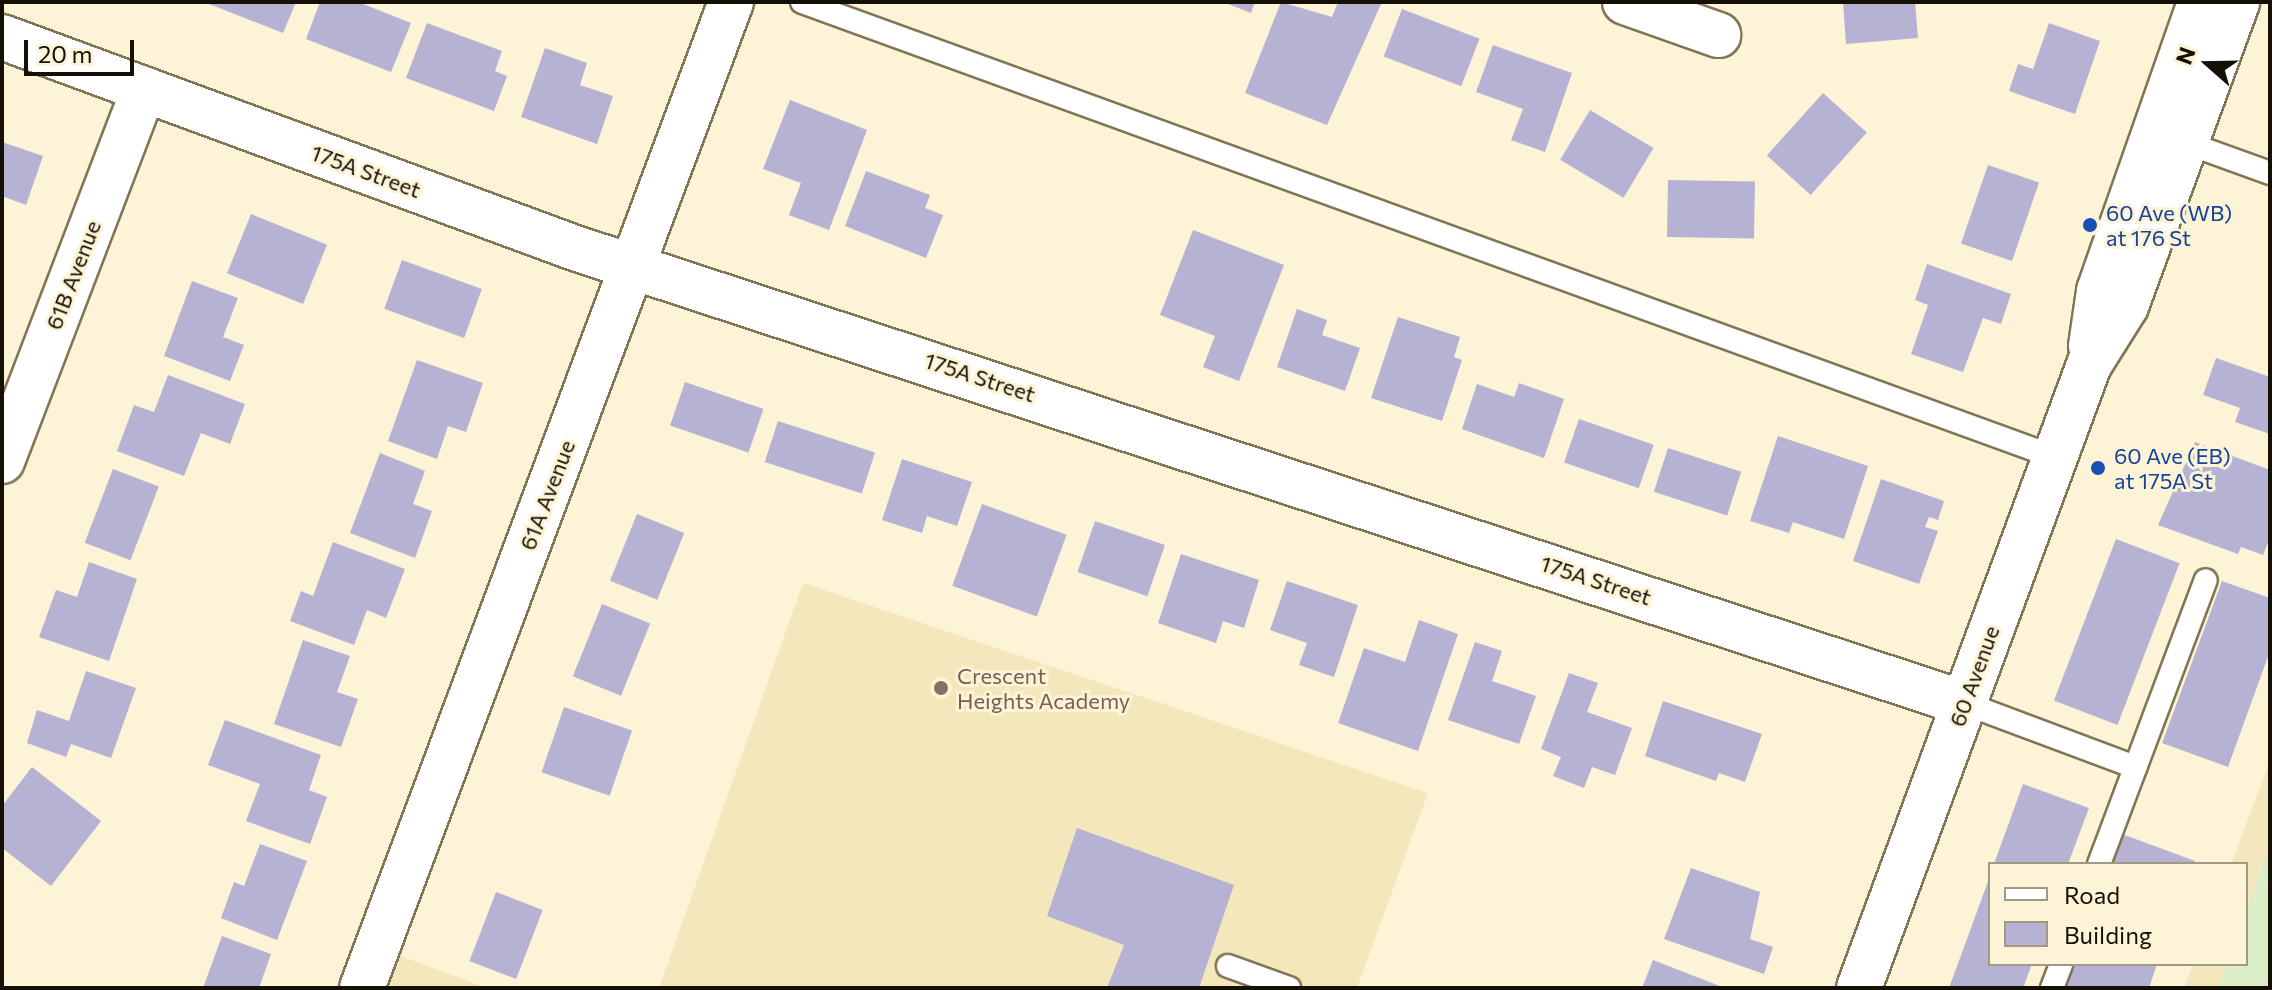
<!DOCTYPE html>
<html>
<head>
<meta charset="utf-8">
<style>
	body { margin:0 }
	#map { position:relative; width:2272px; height:990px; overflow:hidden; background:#fdf4d7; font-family:Commissioner,sans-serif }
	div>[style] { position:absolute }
	.built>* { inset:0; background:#f5e7bc }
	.green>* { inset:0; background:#dbeec8 }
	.building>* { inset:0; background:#b5b2d4; transform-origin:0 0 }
	.roads { filter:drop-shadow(2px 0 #807656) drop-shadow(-2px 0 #807656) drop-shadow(0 2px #807656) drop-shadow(0 -2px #807656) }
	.service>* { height:22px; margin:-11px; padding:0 11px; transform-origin:11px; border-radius:11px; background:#fff }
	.minor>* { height:44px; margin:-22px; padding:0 22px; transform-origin:22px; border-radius:22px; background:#fff }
	.tertiary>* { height:44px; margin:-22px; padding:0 22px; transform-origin:22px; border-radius:22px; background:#fff }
	.dots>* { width:22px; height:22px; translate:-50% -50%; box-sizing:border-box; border:4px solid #fdf4d7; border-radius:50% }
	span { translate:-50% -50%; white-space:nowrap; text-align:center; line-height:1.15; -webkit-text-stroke:6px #fdf4d7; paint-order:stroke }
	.street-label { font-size:22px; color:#141005 }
	.transit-label { font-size:22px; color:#164399 }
	.left { translate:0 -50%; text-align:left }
	.education-label { font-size:22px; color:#785e54 }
	.frame { position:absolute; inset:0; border:4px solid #141005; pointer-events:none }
	.legend { position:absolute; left:1988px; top:862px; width:260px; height:104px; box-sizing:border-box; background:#fdf4d7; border:2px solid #a09983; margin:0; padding:10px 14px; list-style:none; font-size:24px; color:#141005 }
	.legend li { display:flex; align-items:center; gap:16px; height:40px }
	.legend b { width:40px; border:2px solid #a09983 }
	.north { position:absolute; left:2168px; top:24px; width:80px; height:80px; -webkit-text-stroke:6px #fdf4d7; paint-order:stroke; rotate:290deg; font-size:22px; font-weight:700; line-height:32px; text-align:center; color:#141005 }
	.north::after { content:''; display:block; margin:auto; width:28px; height:36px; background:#141005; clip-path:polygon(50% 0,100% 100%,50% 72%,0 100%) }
	.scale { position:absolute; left:24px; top:40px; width:110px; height:36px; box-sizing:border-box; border:4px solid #141005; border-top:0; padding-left:10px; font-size:24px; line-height:28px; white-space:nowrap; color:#141005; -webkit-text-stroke:6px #fdf4d7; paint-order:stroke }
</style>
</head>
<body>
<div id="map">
	<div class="built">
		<div style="clip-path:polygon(803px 583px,1428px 793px,1357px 988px,659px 988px)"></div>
		<div style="clip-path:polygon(2270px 761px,2270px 988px,2184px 988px,2193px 964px,2246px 964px,2246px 864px,2231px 864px)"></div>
		<div style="clip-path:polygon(398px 955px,487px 988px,385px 988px)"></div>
	</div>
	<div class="green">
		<div style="clip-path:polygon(2270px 845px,2270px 988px,2218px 988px,2227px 964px,2246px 964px,2246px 911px)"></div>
	</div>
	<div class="building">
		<div style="clip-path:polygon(204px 2px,296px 2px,283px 33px)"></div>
		<div style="clip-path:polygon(320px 2px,358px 2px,411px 23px,391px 72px,306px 39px)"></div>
		<div style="clip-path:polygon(1223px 2px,1255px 2px,1251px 13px)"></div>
		<div style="clip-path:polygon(1281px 2px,1332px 17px,1338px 2px,1382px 2px,1327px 125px,1245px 93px)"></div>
		<div style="clip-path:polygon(1843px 2px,1915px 2px,1918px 38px,1846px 44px)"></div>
		<div style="left:1402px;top:9px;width:83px;height:51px;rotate:21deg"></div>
		<div style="clip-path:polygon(427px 23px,502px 51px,495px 71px,507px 76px,494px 111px,406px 78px)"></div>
		<div style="clip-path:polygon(2049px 23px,2100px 41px,2075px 114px,2009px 91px,2018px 64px,2033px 69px)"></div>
		<div style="clip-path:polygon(1493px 45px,1572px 73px,1545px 152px,1511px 140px,1523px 109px,1476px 92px)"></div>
		<div style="clip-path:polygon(545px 48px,587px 63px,580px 85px,613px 96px,597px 144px,521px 117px)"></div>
		<div style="left:1823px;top:93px;width:59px;height:84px;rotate:42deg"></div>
		<div style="clip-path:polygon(790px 100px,867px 130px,829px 230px,789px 215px,801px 183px,763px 169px)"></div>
		<div style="left:1590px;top:110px;width:74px;height:58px;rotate:31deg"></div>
		<div style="clip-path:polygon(2px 142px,43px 156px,26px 205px,2px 196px)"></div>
		<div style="left:1988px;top:165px;width:54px;height:83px;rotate:19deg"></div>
		<div style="clip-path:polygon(866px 171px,930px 195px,925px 208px,943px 215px,926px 258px,845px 226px)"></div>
		<div style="left:1668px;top:180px;width:87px;height:57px;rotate:1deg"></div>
		<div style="left:251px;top:214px;width:82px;height:64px;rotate:22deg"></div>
		<div style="clip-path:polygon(1193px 230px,1284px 265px,1239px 381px,1203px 367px,1215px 336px,1160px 315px)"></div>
		<div style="left:402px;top:260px;width:85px;height:52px;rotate:20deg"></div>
		<div style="clip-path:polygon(1927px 264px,2011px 294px,2001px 324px,1983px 318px,1963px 372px,1911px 354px,1928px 305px,1915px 300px)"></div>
		<div style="clip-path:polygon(192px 281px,238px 298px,223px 337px,244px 345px,230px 381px,164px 356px)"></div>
		<div style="clip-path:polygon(1297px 309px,1327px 320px,1322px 335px,1360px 348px,1345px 391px,1277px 367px)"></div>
		<div style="clip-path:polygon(1398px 317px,1460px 337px,1454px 357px,1462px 360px,1442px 421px,1371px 398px)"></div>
		<div style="clip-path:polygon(2216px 358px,2270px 377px,2270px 434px,2235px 422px,2240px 408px,2203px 395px)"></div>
		<div style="clip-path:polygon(417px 360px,483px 383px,466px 432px,448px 426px,437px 459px,388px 441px)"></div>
		<div style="clip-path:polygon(168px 375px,245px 404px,230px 444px,201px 433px,184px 476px,117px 451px,134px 405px,154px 412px)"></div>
		<div style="left:685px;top:382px;width:83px;height:46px;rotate:19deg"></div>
		<div style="clip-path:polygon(1519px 383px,1564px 399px,1544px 458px,1462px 429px,1477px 384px,1514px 397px)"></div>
		<div style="left:1579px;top:419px;width:79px;height:46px;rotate:19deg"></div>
		<div style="left:778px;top:421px;width:102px;height:43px;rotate:18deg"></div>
		<div style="clip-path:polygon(1778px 436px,1868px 466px,1844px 539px,1793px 522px,1789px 533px,1750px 521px)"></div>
		<div style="clip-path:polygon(2195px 442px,2270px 470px,2270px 537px,2263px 555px,2241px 547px,2238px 554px,2158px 525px)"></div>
		<div style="left:1668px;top:448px;width:77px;height:46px;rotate:18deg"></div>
		<div style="clip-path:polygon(380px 453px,425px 471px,413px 504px,432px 511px,415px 558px,350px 533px)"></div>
		<div style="clip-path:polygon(902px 459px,972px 482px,957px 526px,927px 516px,922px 533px,882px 520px)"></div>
		<div style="left:113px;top:469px;width:49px;height:79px;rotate:21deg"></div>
		<div style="clip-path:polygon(1881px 479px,1944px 501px,1938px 520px,1929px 517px,1925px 527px,1938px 531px,1919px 584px,1853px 561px)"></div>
		<div style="left:982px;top:504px;width:90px;height:87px;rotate:20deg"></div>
		<div style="left:637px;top:514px;width:51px;height:72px;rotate:22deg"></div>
		<div style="left:1095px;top:521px;width:74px;height:54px;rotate:19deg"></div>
		<div style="left:2116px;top:539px;width:68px;height:173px;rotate:21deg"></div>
		<div style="clip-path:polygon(333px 542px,405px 569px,386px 618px,367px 610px,354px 645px,290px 621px,301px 591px,313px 596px)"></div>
		<div style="clip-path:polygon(1181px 554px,1259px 580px,1244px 628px,1223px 621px,1216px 643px,1158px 623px)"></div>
		<div style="clip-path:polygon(89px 562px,137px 579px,109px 661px,39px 637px,56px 590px,77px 597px)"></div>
		<div style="clip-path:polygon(1287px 581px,1358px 605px,1334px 677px,1299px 665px,1307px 643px,1270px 630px)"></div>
		<div style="clip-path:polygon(2222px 581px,2270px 598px,2270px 651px,2228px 767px,2162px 743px)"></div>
		<div style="left:602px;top:604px;width:52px;height:78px;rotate:22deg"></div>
		<div style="clip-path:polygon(1419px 620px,1458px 634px,1418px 751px,1338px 723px,1364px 648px,1405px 662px)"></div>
		<div style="clip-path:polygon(303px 640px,350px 656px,337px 692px,358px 699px,341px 747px,274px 724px)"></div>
		<div style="clip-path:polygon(1475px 642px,1502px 651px,1492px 681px,1536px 696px,1519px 744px,1448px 720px)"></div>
		<div style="clip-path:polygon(86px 671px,136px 688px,111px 758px,71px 744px,66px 757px,27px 743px,37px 710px,69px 721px)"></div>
		<div style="clip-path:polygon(1569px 673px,1598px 683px,1587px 712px,1632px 728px,1615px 775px,1592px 767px,1584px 788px,1553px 776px,1561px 757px,1541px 749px)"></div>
		<div style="clip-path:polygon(1663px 701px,1762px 734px,1745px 782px,1719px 773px,1716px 781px,1645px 756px)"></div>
		<div style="left:564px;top:707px;width:72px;height:69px;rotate:19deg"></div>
		<div style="clip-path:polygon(225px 720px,321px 755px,309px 790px,327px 797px,310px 844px,246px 821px,260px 784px,208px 765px)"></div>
		<div style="clip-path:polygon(32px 767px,101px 821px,51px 886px,2px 848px,2px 806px)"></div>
		<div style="clip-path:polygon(2023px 784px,2089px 808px,2068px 864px,1994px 864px)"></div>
		<div style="clip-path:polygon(1077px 828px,1234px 885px,1199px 988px,1107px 988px,1124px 945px,1047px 916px)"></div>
		<div style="clip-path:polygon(2122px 834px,2195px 861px,2194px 864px,2111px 864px)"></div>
		<div style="clip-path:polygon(260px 844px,307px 861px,277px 940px,221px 918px,234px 882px,244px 886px)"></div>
		<div style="clip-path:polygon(1691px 868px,1760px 892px,1750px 939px,1773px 947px,1764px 974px,1664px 939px)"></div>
		<div style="clip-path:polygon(1990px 876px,1990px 964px,2032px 964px,2023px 988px,1949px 988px)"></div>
		<div style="left:496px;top:892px;width:50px;height:74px;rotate:21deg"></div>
		<div style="clip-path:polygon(222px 936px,271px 954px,259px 988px,203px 988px)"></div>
		<div style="clip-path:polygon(1653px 960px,1725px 988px,1642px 988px)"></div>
		<div style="clip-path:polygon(2075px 964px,2157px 964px,2149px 988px,2066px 988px)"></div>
	</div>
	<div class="roads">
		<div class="service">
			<div style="left:802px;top:2px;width:1333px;rotate:19.96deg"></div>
			<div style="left:2184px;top:142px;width:91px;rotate:19.8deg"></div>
			<div style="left:1964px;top:703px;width:183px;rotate:20.5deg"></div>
			<div style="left:2099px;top:864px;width:303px;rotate:-69.4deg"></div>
			<div style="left:1228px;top:966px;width:65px;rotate:19.8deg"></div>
			<div style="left:2052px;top:988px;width:26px;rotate:-69deg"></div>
		</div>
		<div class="minor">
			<div style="left:1625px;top:2px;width:99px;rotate:19.5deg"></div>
			<div style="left:2px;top:37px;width:611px;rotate:20.22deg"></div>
			<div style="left:575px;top:248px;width:1462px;rotate:18.14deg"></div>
			<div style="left:2px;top:461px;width:398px;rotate:-69.1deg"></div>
			<div style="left:362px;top:988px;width:1053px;rotate:-69.48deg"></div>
		</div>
		<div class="tertiary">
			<div style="left:2091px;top:346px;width:56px;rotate:-81.7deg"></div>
			<div style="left:2099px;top:291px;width:306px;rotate:-70.7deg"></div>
			<div style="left:1859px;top:988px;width:664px;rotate:-69.74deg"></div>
			<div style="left:2089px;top:365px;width:70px;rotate:-57.9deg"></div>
			<div style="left:2126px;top:306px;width:324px;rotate:-69.9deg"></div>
		</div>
	</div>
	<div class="dots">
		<div style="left:2090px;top:225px;background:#1a4fb4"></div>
		<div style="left:2098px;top:468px;background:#1a4fb4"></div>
		<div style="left:941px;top:688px;background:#8d6e63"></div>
	</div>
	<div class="street-label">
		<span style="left:366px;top:171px;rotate:20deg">175A Street</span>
		<span style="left:73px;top:275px;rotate:-69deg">61B Avenue</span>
		<span style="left:980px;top:377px;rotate:18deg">175A Street</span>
		<span style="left:547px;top:495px;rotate:-69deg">61A Avenue</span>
		<span style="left:1596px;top:580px;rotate:18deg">175A Street</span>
		<span style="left:1974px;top:676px;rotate:-70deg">60 Avenue</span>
	</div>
	<div class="transit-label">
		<span class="left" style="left:2106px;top:225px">60 Ave (WB)<br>at 176 St</span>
		<span class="left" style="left:2114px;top:468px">60 Ave (EB)<br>at 175A St</span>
	</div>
	<div class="education-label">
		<span class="left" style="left:957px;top:688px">Crescent<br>Heights Academy</span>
	</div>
	<div class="frame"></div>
	<ul class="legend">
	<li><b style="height:10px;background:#fff"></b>Road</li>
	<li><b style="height:22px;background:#b5b2d4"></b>Building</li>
	</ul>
	<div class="north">N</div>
	<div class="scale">20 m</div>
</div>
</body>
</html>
